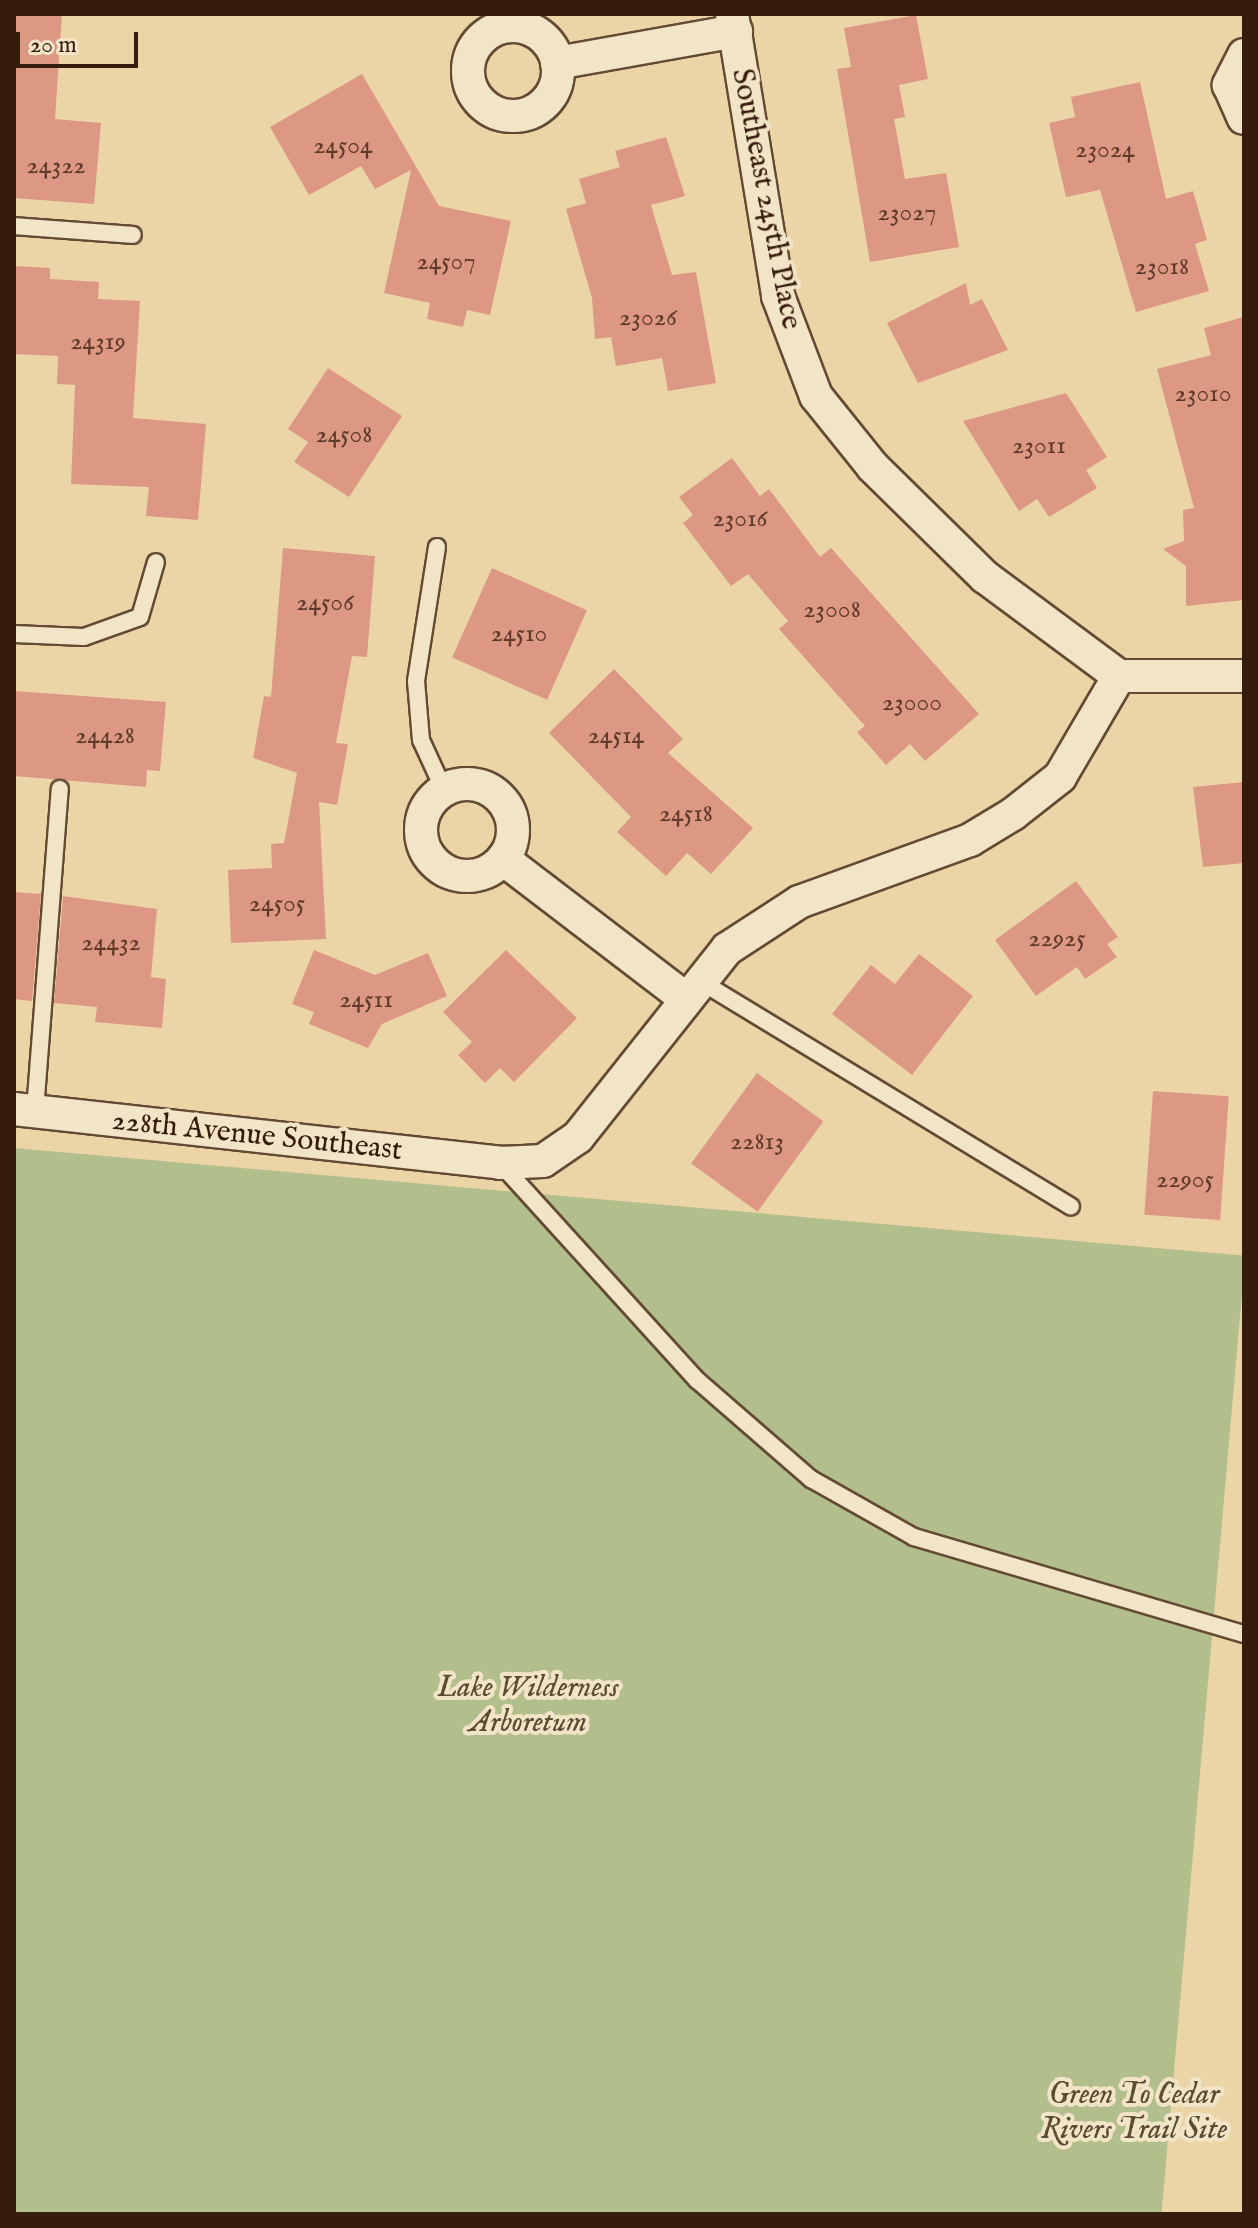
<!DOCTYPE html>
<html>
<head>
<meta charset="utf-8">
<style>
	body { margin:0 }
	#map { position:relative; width:1258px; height:2228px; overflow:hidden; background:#ebd5a7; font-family:"IM FELL English",serif }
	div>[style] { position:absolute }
	.green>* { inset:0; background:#b2be8b; transform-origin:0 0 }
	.building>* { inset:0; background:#dd9884; transform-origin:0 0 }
	.roads { filter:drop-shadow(2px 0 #634a33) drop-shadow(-2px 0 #634a33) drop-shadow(0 2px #634a33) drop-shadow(0 -2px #634a33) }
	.lane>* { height:16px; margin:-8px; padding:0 8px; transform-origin:8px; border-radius:8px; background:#f2e4c6 }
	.street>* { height:32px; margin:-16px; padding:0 16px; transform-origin:16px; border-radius:16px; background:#f2e4c6 }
	.street>.ring { margin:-16px; padding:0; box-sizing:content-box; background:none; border:32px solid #f2e4c6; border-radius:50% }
	span { translate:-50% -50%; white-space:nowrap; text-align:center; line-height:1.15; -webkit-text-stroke:8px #f2e4c6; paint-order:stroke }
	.number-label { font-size:26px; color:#603b2a }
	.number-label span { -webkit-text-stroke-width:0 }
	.street-label { font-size:30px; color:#361c0c }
	.park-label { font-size:30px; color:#5b4d32; font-style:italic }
	.frame { position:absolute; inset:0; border:16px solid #361c0c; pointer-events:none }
	.scale { position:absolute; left:16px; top:32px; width:122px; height:36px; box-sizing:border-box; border:4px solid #361c0c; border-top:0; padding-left:10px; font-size:24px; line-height:28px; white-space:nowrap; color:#361c0c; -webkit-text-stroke:6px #f2e4c6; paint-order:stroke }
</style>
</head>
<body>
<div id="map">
	<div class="green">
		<div style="left:14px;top:1148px;width:1236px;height:1066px;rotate:5deg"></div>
	</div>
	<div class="building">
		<div style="clip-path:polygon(14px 14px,62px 14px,55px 119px,101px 123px,94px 204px,14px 198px)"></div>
		<div style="clip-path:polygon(916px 15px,928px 79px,899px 85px,905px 117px,894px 119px,905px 179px,946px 173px,959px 247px,870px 262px,837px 69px,851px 67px,844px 28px)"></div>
		<div style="clip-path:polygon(362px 74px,439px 206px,511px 221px,490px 315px,467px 310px,463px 327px,427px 319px,430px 303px,384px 293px,411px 170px,375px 189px,361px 166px,309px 195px,270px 127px)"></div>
		<div style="clip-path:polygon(1140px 82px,1166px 199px,1193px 191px,1207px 240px,1195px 244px,1209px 291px,1136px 312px,1100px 190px,1066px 197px,1049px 123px,1075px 117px,1071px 97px)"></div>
		<div style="clip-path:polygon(666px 137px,685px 196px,651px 205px,672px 275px,696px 272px,716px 383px,668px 391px,662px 358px,616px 366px,611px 337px,595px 339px,592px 298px,566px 209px,586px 203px,579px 179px,620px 167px,615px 151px)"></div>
		<div style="clip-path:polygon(14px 266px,50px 268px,50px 279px,99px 282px,98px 299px,140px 301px,133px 418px,206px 424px,198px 520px,146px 516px,149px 487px,71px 484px,75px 385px,57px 384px,58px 356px,14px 354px)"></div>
		<div style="clip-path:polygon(966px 283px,970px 305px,982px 299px,1008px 350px,918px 383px,887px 323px)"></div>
		<div style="clip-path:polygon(1244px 317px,1244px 600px,1186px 606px,1186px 566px,1163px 549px,1184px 541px,1183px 510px,1194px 508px,1157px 369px,1211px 355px,1204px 328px)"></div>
		<div style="clip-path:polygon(328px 368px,402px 416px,349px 497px,294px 462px,308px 442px,288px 429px)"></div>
		<div style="clip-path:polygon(1066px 393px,1107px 457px,1086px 470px,1097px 488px,1049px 517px,1037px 499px,1019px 511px,963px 421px)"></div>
		<div style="clip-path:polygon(732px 458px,760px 496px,769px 489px,820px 557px,831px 548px,979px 714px,925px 761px,910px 744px,886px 765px,857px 732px,865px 726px,779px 629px,788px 621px,748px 574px,731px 586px,683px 523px,693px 515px,679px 497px)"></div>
		<div style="clip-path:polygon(283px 548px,375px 556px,367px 657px,352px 656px,336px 743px,348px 744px,337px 805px,319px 802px,326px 939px,231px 943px,228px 870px,272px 868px,271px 844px,284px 843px,297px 773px,253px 758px,264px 696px,271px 697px)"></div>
		<div style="left:492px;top:568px;width:104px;height:98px;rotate:24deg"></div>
		<div style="clip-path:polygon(614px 669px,683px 739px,668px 753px,753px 828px,711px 874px,687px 853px,666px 876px,617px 832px,631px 817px,549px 733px)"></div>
		<div style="clip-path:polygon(14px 691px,166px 702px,160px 771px,147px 770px,146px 787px,14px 776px)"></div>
		<div style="clip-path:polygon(1244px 782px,1244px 863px,1203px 867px,1193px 787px)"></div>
		<div style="clip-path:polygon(1076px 881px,1118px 937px,1107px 944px,1117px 957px,1085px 979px,1077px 967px,1036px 996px,995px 940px)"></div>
		<div style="clip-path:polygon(14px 892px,41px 894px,32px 1001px,14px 999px)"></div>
		<div style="clip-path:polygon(63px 896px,157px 909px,151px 977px,166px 979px,162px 1028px,95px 1022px,97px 1007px,54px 1003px)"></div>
		<div style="clip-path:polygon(314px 950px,375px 975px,428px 953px,447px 996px,382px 1024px,368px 1048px,309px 1024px,314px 1012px,292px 1004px)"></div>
		<div style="clip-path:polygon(506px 950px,577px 1018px,514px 1082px,500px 1068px,485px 1083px,458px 1055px,472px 1042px,443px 1012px)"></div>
		<div style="clip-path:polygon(919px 954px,973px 996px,912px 1075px,832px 1014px,871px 965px,895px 984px)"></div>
		<div style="left:757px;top:1073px;width:82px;height:112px;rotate:36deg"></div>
		<div style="left:1153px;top:1091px;width:76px;height:124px;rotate:4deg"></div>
	</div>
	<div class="roads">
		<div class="lane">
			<div style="left:14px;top:226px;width:119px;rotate:4.3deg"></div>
			<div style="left:437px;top:547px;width:136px;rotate:98.9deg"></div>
			<div style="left:416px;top:681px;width:59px;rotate:85.2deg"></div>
			<div style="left:421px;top:740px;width:55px;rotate:65.3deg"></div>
			<div style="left:14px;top:634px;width:70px;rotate:2.5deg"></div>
			<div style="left:84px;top:637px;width:59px;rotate:-19.7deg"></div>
			<div style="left:140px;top:617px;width:57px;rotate:-73.8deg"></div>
			<div style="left:700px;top:981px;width:434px;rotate:31.3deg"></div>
			<div style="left:35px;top:1111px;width:323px;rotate:-85.6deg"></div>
			<div style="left:500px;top:1163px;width:293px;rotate:47.8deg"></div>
			<div style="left:697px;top:1380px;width:151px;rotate:41deg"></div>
			<div style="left:811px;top:1479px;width:118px;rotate:29.4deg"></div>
			<div style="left:914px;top:1537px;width:344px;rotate:16.4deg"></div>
		</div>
		<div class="street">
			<div style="left:732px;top:14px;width:286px;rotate:80.7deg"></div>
			<div style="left:778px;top:296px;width:107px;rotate:69.2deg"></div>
			<div style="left:816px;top:396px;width:91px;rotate:51.2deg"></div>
			<div style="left:873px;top:467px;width:157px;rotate:44.5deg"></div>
			<div style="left:985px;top:577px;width:167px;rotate:36.5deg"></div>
			<div class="ring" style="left:468px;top:26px;width:58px;height:58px"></div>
			<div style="left:1244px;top:55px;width:34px;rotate:117deg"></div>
			<div style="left:1229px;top:85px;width:36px;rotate:66deg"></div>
			<div style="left:557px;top:63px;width:182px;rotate:-10.1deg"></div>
			<div style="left:1119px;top:676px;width:125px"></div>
			<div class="ring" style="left:421px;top:784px;width:60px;height:60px"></div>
			<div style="left:503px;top:859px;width:229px;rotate:37.4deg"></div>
			<div style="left:14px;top:1109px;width:489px;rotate:6.3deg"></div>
			<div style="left:500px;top:1163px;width:43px;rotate:-2.7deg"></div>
			<div style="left:543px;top:1161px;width:42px;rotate:-34.4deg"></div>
			<div style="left:578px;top:1137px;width:240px;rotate:-51.6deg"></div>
			<div style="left:727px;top:949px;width:86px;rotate:-33.1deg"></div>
			<div style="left:799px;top:902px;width:182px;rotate:-19.9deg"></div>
			<div style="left:970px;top:840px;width:50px;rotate:-31.2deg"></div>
			<div style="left:1013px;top:814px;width:60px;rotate:-38.2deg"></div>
			<div style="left:1060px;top:777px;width:117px;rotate:-59.7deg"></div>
		</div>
	</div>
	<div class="number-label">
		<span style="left:343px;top:146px">24504</span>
		<span style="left:1105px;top:150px">23024</span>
		<span style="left:56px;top:166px">24322</span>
		<span style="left:907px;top:213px">23027</span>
		<span style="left:446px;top:262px">24507</span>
		<span style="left:1162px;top:267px">23018</span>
		<span style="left:648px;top:318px">23026</span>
		<span style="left:98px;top:342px">24319</span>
		<span style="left:1203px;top:394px">23010</span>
		<span style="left:344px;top:435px">24508</span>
		<span style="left:1039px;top:446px">23011</span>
		<span style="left:740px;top:519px">23016</span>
		<span style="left:325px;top:603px">24506</span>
		<span style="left:832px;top:610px">23008</span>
		<span style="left:519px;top:634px">24510</span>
		<span style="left:912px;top:703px">23000</span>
		<span style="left:105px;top:736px">24428</span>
		<span style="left:616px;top:736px">24514</span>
		<span style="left:686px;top:814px">24518</span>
		<span style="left:277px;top:904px">24505</span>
		<span style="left:1057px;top:939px">22925</span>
		<span style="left:111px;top:943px">24432</span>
		<span style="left:366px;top:1000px">24511</span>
		<span style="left:757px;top:1142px">22813</span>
		<span style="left:1185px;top:1180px">22905</span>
	</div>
	<div class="street-label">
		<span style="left:766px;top:199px;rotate:79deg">Southeast 245th Place</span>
		<span style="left:257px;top:1136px;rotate:6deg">228th Avenue Southeast</span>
	</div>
	<div class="park-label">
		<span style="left:528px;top:1705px">Lake Wilderness<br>Arboretum</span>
		<span style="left:1134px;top:2112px">Green To Cedar<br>Rivers Trail Site</span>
	</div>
	<div class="frame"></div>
	<div class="scale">20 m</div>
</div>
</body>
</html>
